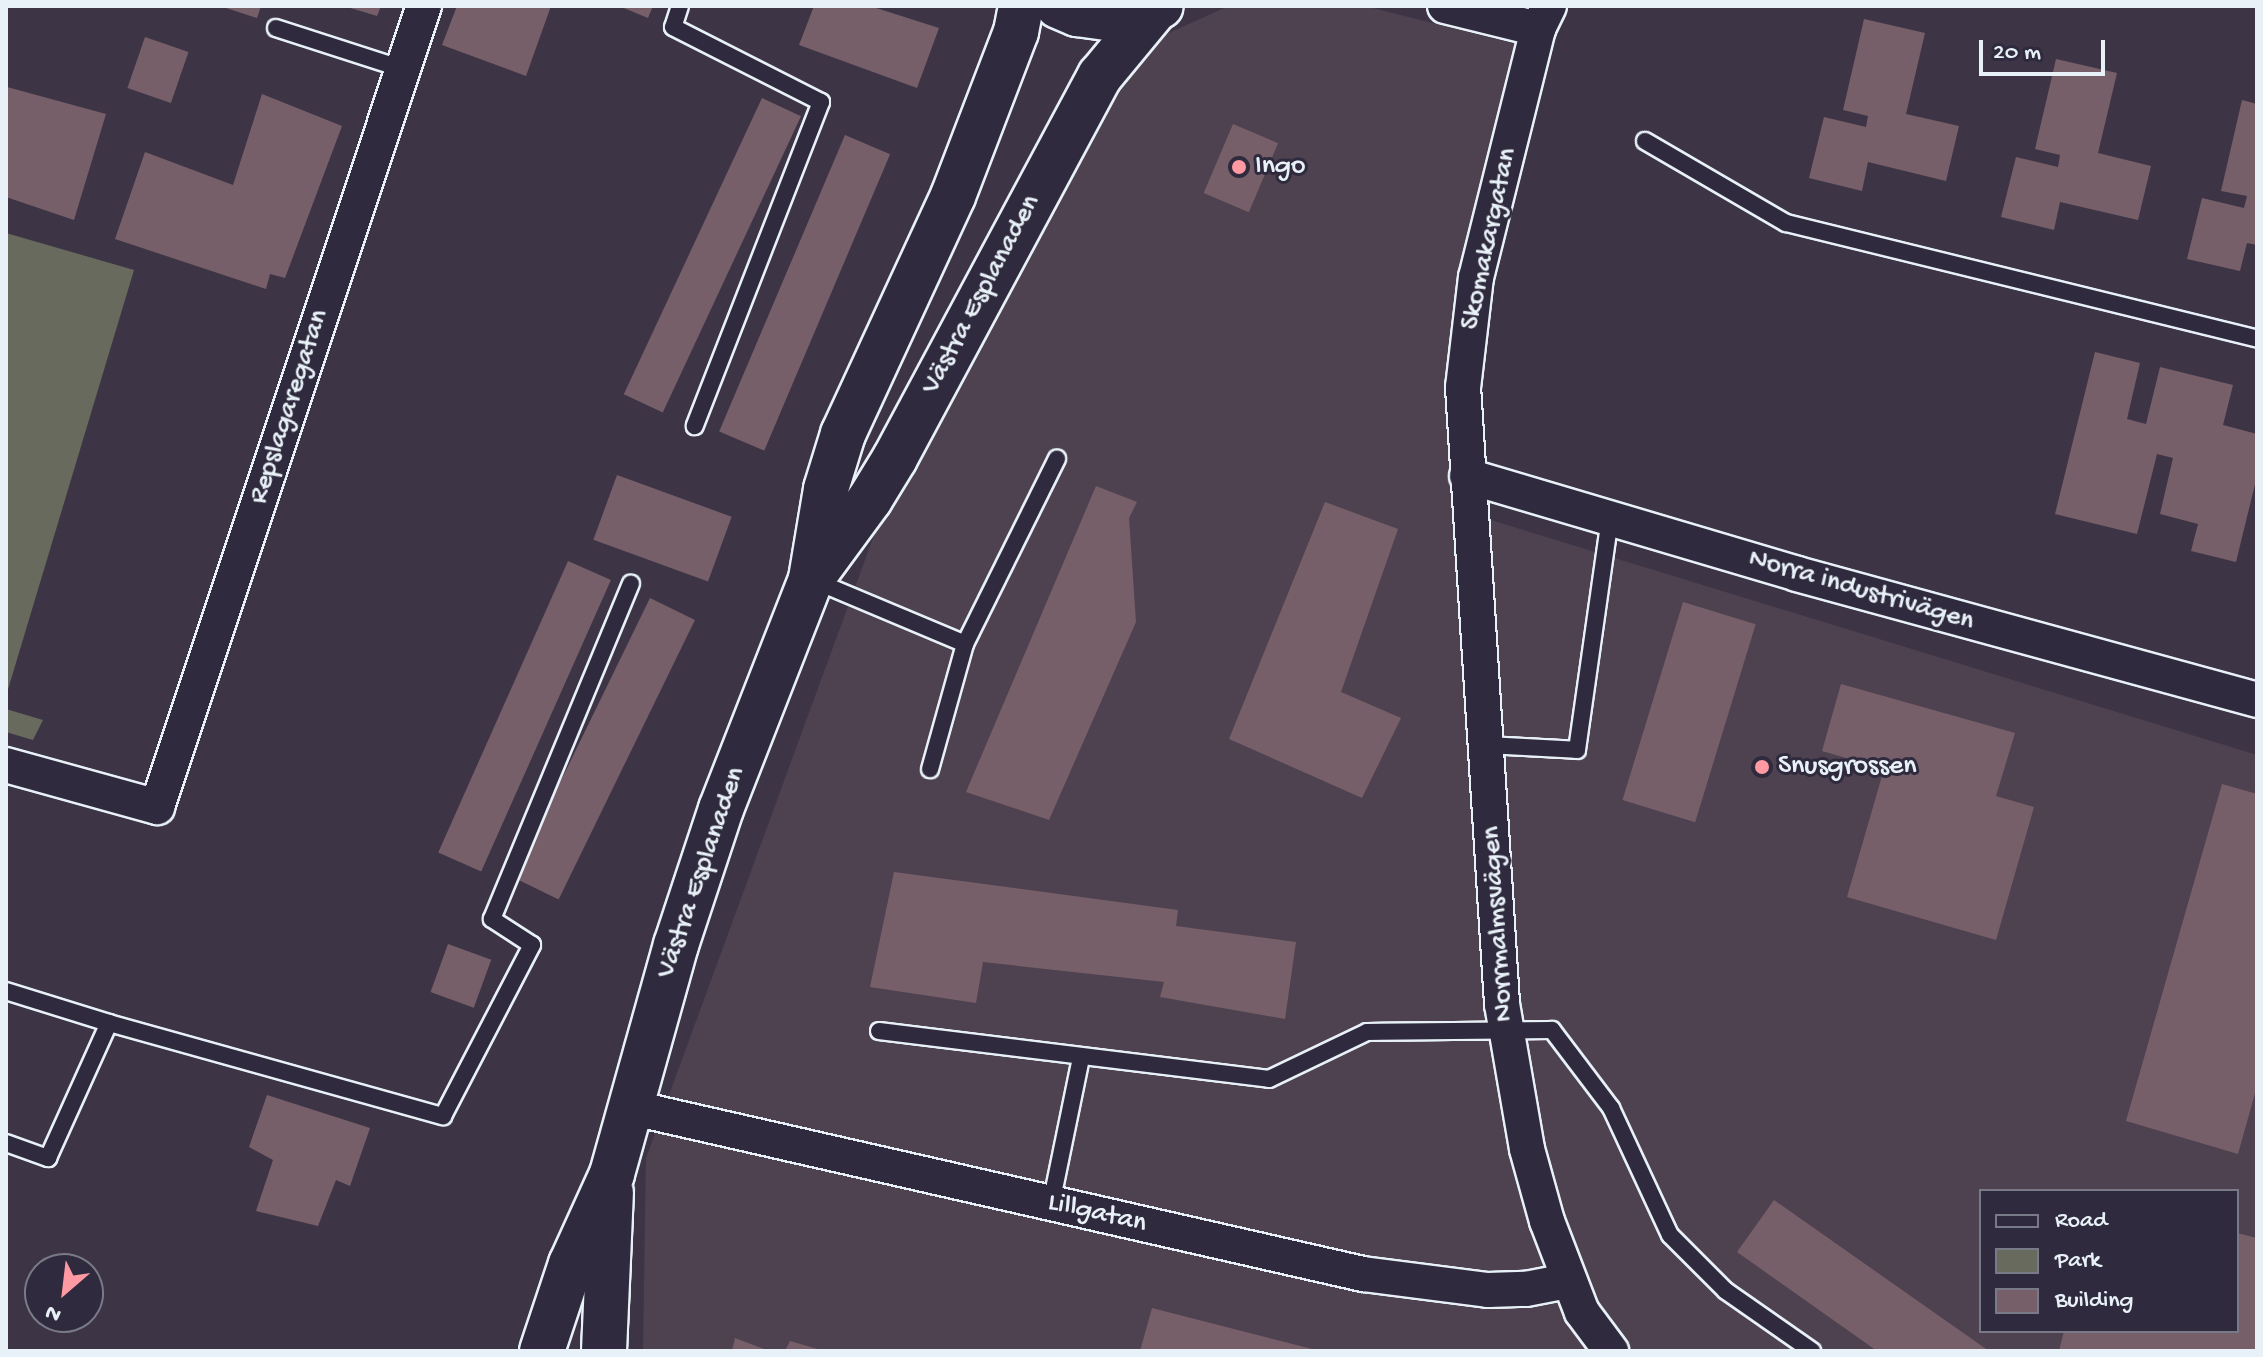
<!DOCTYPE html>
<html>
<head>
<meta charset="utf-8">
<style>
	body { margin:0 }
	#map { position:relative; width:2263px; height:1357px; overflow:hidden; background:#3d3546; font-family:"Gochi Hand",sans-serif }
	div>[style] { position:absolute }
	.built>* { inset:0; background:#4e4250 }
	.green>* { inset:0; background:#676a5c }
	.building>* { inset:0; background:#775f69; transform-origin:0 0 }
	.roads { filter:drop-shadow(2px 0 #e8f1f8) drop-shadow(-2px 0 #e8f1f8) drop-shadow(0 2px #e8f1f8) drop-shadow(0 -2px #e8f1f8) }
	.lane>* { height:16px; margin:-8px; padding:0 8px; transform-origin:8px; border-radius:8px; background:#2f2a3d }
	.street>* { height:34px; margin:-17px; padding:0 17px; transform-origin:17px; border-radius:17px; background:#2f2a3d }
	.secondary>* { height:44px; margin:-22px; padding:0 22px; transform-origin:22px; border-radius:22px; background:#2f2a3d }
	.dots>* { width:22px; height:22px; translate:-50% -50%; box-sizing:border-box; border:4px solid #2f2a3d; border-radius:50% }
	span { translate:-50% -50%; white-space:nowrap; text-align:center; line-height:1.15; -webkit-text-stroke:6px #2f2a3d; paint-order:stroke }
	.poi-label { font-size:28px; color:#e8f1f8 }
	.left { translate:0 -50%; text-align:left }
	.street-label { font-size:28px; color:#e8f1f8 }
	.frame { position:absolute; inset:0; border:8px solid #e8f1f8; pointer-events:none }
	.legend { position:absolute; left:1979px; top:1189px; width:260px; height:144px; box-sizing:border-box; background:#2f2a3d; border:2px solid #797a88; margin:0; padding:10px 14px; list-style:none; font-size:24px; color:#e8f1f8 }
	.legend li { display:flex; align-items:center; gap:16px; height:40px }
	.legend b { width:40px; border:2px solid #797a88 }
	.north { position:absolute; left:24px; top:1253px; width:80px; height:80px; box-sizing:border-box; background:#2f2a3d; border:2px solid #797a88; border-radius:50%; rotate:208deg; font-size:22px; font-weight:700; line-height:32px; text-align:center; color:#e8f1f8 }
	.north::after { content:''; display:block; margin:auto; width:28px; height:36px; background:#ff9aa2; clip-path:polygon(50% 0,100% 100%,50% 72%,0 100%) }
	.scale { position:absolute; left:1979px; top:40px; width:126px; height:36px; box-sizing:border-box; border:4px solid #e8f1f8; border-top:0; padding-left:10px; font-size:24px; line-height:28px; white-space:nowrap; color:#e8f1f8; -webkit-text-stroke:6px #2f2a3d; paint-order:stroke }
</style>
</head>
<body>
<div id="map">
	<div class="built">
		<div style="clip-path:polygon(evenodd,1229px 6px,1365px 6px,1523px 46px,1458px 510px,2257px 755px,2257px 1351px,643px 1351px,646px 1158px,921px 407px,1124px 53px,1229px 6px,1981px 1191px,2237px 1191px,2237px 1331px,1981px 1331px,1981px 1191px)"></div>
	</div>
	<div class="green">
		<div style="clip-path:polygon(6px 233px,134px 270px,6px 696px)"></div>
		<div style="clip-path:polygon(6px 709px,43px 720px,33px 740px,6px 732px)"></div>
	</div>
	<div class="building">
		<div style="clip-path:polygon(220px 6px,261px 6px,257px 18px)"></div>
		<div style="clip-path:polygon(344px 6px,381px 6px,377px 16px)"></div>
		<div style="clip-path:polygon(457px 6px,551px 6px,526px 76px,442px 45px)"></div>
		<div style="clip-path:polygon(619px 6px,653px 6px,648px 18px)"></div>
		<div style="clip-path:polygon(814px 6px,870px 6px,939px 28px,917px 88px,799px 45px)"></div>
		<div style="clip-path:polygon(1864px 19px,1925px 33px,1906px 114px,1959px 126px,1946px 181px,1868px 162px,1862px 191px,1809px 178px,1824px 117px,1866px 127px,1868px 116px,1843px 110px)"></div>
		<div style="left:145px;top:37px;width:46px;height:54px;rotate:19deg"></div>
		<div style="clip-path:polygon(2056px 59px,2117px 73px,2098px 153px,2151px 166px,2138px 220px,2060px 202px,2054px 230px,2001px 217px,2016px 157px,2058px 167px,2060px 155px,2035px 149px)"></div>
		<div style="clip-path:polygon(7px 87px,106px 114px,74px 220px,6px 197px)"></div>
		<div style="clip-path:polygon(262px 94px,342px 126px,285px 278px,270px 274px,266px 289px,115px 239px,145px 152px,233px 185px)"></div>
		<div style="left:762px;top:98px;width:43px;height:327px;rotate:25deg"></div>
		<div style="clip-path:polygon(2242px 100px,2257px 104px,2257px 245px,2247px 243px,2240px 271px,2187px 259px,2202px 198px,2244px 208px,2247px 196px,2221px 191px)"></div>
		<div style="left:1233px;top:124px;width:49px;height:75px;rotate:23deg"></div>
		<div style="left:845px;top:135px;width:49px;height:322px;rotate:23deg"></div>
		<div style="clip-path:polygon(2095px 352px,2140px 363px,2127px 419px,2146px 424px,2160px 367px,2233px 385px,2223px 425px,2257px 434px,2257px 476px,2236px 562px,2191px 551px,2198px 524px,2160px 514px,2173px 458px,2157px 454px,2137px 534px,2055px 514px)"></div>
		<div style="left:617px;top:475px;width:122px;height:69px;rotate:20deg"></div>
		<div style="clip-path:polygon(1096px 486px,1137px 502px,1129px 518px,1136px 622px,1049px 820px,966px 792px)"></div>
		<div style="clip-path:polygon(1325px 502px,1398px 529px,1341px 692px,1401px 718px,1362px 798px,1229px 739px)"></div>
		<div style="left:568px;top:561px;width:47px;height:319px;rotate:24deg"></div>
		<div style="left:650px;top:598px;width:50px;height:311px;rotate:26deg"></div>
		<div style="left:1683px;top:602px;width:76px;height:207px;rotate:17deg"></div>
		<div style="clip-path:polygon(1841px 684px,2015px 733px,1996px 796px,2034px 807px,1996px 940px,1847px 897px,1884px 769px,1822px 751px)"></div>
		<div style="clip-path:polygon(2222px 784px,2257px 794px,2257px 1086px,2238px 1154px,2126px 1121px)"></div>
		<div style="clip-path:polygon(894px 872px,1178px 910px,1176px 926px,1296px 942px,1285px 1019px,1160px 997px,1164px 982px,983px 962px,976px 1003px,870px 987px)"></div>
		<div style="left:448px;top:944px;width:46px;height:51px;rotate:20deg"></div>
		<div style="clip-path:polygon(267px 1095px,370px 1128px,350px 1186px,336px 1180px,318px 1226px,256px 1211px,273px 1160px,249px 1147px)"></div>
		<div style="clip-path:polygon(1774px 1200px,1989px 1351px,1877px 1351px,1737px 1252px)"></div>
		<div style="clip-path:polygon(2237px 1233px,2257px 1238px,2257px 1351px,2059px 1351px,2064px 1331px,2237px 1331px)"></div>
		<div style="clip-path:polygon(1152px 1308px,1316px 1350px,1316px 1351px,1140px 1351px)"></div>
		<div style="clip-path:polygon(735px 1338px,769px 1351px,732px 1351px)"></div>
		<div style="clip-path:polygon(790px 1341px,821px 1350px,821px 1351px,785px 1351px)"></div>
	</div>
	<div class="roads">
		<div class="lane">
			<div style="left:680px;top:6px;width:22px;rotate:108deg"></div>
			<div style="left:673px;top:27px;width:166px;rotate:26.9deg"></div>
			<div style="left:821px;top:102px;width:348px;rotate:111.3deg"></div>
			<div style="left:276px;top:28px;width:133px;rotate:17.9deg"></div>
			<div style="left:1645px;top:141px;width:163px;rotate:30.2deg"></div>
			<div style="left:1786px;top:223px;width:485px;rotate:13.8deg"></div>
			<div style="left:813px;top:580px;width:165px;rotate:22.8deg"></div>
			<div style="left:965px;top:644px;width:130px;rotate:105.6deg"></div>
			<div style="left:965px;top:644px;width:207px;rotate:-63.6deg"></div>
			<div style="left:1486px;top:745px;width:91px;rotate:3.1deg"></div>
			<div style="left:1577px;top:750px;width:233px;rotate:-81.9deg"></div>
			<div style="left:6px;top:991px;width:108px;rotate:17.3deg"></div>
			<div style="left:109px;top:1023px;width:347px;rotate:15.6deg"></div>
			<div style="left:443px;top:1116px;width:193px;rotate:-62.5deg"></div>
			<div style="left:532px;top:945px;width:48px;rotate:-147deg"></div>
			<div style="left:492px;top:919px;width:363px;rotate:-67.5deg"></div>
			<div style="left:879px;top:1031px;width:393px;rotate:7deg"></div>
			<div style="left:1269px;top:1079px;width:109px;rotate:-25.6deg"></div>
			<div style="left:1367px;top:1032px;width:185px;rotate:-0.6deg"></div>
			<div style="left:1552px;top:1030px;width:98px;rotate:52.9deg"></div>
			<div style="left:1611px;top:1108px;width:140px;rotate:65.1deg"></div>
			<div style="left:1670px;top:1235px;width:79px;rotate:45deg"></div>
			<div style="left:1726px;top:1291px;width:105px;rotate:34.9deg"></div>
			<div style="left:6px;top:1143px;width:45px;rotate:19.7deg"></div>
			<div style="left:48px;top:1158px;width:148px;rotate:-65.7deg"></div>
			<div style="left:1051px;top:1204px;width:149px;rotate:-78.4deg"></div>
		</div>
		<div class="street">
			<div style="left:1445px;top:6px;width:96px;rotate:13.9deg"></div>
			<div style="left:1549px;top:6px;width:25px;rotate:116deg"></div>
			<div style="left:1538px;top:29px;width:256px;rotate:104deg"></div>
			<div style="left:1476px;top:277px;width:111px;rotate:96.7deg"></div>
			<div style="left:1463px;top:387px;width:618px;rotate:86.38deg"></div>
			<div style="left:1502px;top:1004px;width:147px;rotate:80.2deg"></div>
			<div style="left:1527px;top:1149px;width:75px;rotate:74.5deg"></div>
			<div style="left:1547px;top:1221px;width:97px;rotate:69deg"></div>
			<div style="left:1582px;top:1312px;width:49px;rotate:53.4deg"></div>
			<div style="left:1467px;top:476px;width:344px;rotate:16.5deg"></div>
			<div style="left:1797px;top:574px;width:477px;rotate:15.3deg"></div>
			<div style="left:6px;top:765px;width:157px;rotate:15.5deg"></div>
			<div style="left:157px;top:807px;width:844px;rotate:-71.57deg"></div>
			<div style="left:629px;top:1107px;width:753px;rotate:12.82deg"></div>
			<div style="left:1363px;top:1274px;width:126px;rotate:7.3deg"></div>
			<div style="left:1488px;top:1290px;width:38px;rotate:-2deg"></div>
			<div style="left:1526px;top:1289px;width:42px;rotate:-11deg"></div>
		</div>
		<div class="secondary">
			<div style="left:1058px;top:6px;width:21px;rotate:23deg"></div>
			<div style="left:1077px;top:14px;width:44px;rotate:7.8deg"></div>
			<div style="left:1121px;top:20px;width:42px;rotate:-19.3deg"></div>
			<div style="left:815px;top:574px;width:93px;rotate:-53.7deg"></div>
			<div style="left:870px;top:499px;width:48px;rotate:-58.6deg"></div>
			<div style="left:895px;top:458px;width:434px;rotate:-61.8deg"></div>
			<div style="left:1100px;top:76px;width:83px;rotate:-50.4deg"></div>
			<div style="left:542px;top:1351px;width:92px;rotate:-71.6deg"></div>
			<div style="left:571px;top:1264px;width:99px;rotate:-65.5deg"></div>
			<div style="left:612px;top:1174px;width:238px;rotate:-74.4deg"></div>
			<div style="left:676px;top:945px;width:143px;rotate:-71.7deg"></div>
			<div style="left:721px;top:809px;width:247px;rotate:-68.6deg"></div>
			<div style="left:811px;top:579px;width:91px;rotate:-80.5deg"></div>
			<div style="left:826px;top:489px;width:58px;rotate:-72.8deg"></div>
			<div style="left:843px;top:434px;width:262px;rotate:-65.2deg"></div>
			<div style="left:953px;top:196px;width:176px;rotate:-69deg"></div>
			<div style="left:1016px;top:32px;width:26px;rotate:-79deg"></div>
			<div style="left:604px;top:1351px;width:159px;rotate:-87.5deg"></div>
		</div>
	</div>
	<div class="dots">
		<div style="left:1239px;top:167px;background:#ff9aa2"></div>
		<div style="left:1762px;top:767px;background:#ff9aa2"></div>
	</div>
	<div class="poi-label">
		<span class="left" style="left:1255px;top:167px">Ingo</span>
		<span class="left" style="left:1778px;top:767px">Snusgrossen</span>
	</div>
	<div class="street-label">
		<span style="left:1490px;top:239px;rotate:-78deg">Skomakargatan</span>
		<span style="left:982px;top:295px;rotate:-62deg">Västra Esplanaden</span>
		<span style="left:290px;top:407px;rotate:-72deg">Repslagaregatan</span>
		<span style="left:1861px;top:591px;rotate:16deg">Norra industrivägen</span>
		<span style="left:702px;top:873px;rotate:-71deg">Västra Esplanaden</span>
		<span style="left:1499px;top:924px;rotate:-94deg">Norrmalmsvägen</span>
		<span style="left:1097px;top:1214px;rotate:13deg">Lillgatan</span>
	</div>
	<div class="frame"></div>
	<ul class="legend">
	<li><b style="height:10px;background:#2f2a3d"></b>Road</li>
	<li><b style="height:22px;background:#676a5c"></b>Park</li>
	<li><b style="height:22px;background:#775f69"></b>Building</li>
	</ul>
	<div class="north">N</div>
	<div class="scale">20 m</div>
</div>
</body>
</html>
